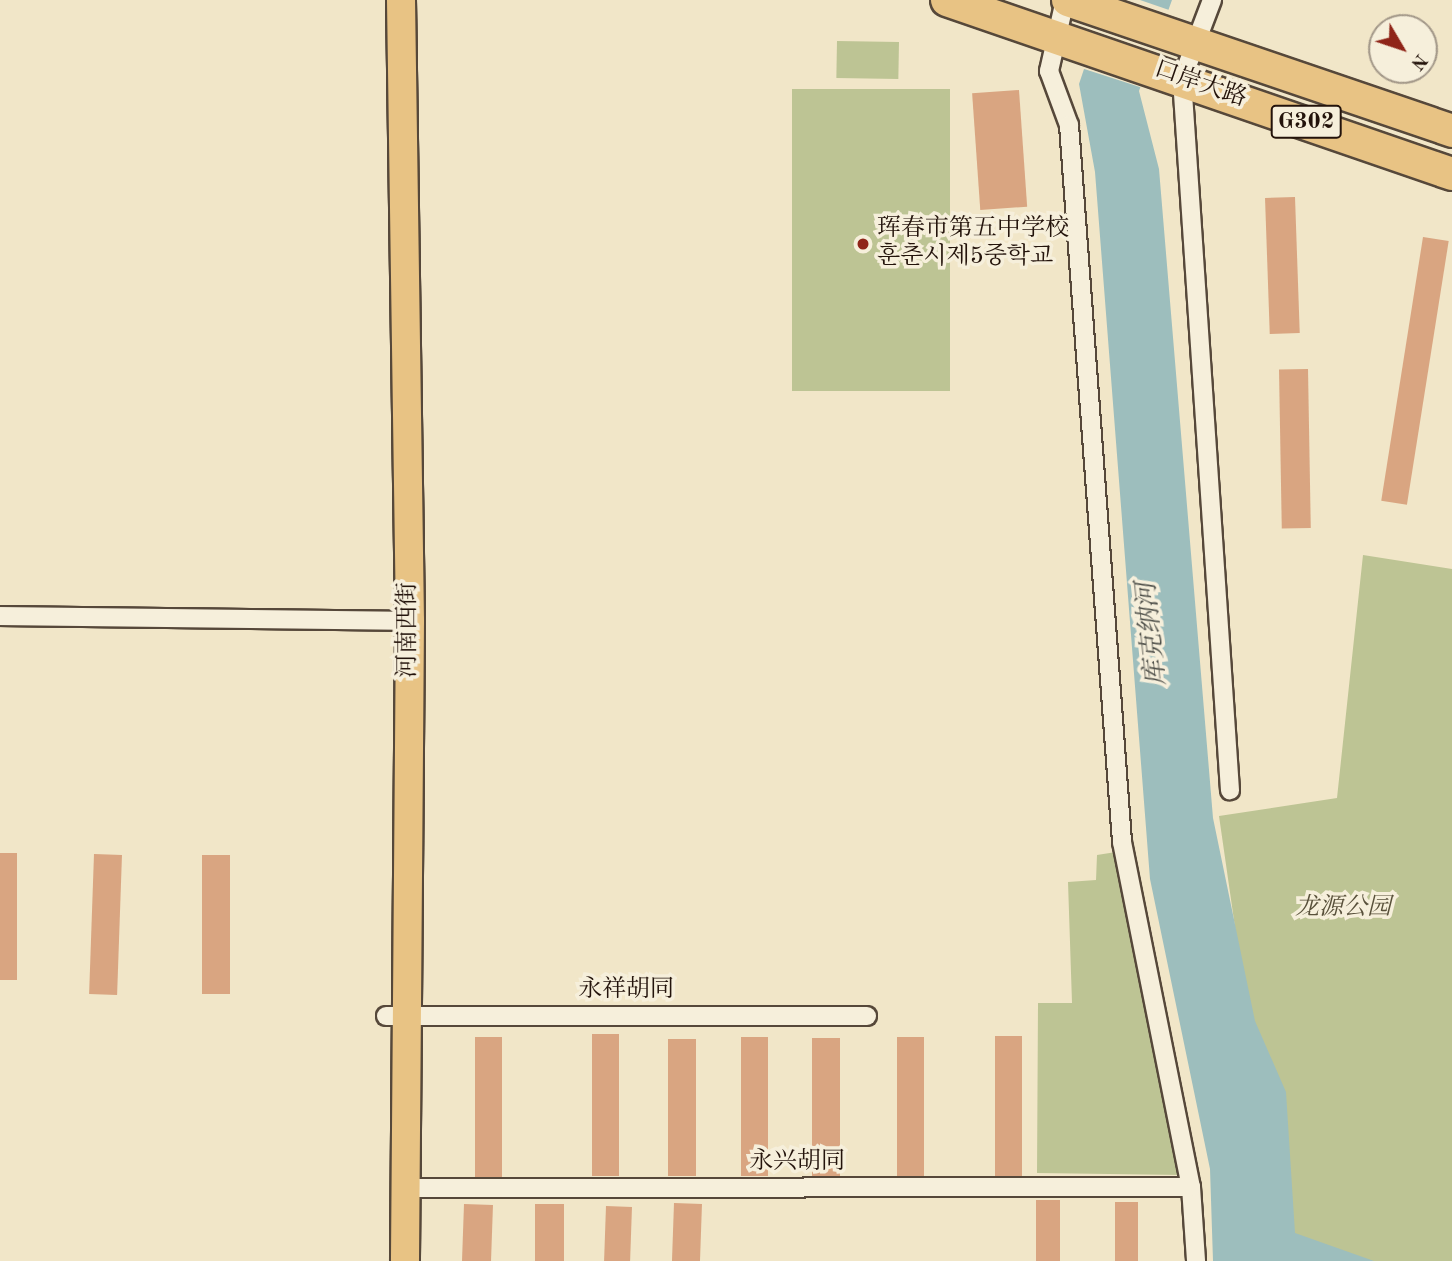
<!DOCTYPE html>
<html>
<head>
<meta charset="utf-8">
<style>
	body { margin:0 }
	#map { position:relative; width:1452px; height:1261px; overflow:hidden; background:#f1e6c8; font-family:"Old Standard TT","Noto Serif SC","Noto Serif KR",serif }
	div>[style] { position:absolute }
	.green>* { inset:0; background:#bdc494; transform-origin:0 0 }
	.water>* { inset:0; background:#9dbebd }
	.pier>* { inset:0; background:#f1e6c8 }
	.building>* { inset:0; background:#d9a581; transform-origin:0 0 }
	.roads { filter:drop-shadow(2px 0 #56483a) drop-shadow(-2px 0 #56483a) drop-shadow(0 2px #56483a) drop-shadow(0 -2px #56483a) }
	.street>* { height:18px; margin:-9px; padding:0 9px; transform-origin:9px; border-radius:9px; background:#f6efdb }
	.primary>* { height:28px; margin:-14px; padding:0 14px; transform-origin:14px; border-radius:14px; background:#e8c384 }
	.highway>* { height:32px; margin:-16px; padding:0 16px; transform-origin:16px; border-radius:16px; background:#e8c384 }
	.dots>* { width:19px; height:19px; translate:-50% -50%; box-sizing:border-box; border:4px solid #f6efdb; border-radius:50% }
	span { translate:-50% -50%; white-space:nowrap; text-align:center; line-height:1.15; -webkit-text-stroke:7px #f6efdb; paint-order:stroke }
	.shield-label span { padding:2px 5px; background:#f6efdb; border:2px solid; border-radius:5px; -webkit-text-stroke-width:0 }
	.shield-label { font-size:23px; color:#23130b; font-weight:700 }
	.street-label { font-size:24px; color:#23130b }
	.poi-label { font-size:24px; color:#23130b }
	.left { translate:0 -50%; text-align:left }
	.park-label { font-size:24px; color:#59513b; font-style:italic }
	.water-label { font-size:26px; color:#4e4f49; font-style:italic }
	.north { position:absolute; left:1368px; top:14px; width:70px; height:70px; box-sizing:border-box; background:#f6efdb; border:2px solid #a29788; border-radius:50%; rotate:129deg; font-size:19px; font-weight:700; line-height:28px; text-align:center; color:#23130b }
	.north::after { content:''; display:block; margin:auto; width:24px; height:32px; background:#8f2418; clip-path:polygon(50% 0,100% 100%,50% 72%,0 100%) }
</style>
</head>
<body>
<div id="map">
	<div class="green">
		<div style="left:837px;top:41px;width:62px;height:37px;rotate:1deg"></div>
		<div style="left:792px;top:89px;width:158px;height:302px"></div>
		<div style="clip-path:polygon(1363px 555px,1452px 569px,1452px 1261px,1283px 1261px,1219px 816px,1337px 798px)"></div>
		<div style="clip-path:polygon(1116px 852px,1182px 1175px,1037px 1173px,1038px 1003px,1072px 1003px,1068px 882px,1096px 880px,1097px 855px)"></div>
	</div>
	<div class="water">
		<div style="clip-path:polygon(1107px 0,1172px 0,1139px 91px,1159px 169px,1213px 818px,1255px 1021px,1286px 1092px,1295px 1233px,1374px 1261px,1213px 1261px,1210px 1169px,1150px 879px,1095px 172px,1079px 84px)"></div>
	</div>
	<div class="pier">
		<div style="clip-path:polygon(1103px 0,1140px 0,1172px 11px,1143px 88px,1078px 67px)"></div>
	</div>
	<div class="building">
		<div style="left:1019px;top:90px;width:117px;height:47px;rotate:86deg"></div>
		<div style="left:1295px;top:197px;width:136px;height:30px;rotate:88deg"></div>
		<div style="left:1423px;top:237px;width:26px;height:267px;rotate:9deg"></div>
		<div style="left:1308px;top:369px;width:159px;height:29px;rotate:89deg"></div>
		<div style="left:0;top:853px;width:17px;height:127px"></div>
		<div style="left:94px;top:854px;width:28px;height:140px;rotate:2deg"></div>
		<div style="left:202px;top:855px;width:28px;height:139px"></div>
		<div style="left:592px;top:1034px;width:27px;height:142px"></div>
		<div style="left:1022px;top:1036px;width:140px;height:27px;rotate:90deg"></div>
		<div style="left:475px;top:1037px;width:27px;height:140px"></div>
		<div style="left:741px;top:1037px;width:27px;height:139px"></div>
		<div style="left:897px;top:1037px;width:27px;height:139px"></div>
		<div style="left:812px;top:1038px;width:28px;height:138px"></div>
		<div style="left:668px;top:1039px;width:28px;height:137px"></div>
		<div style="left:1036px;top:1200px;width:24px;height:61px"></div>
		<div style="left:1115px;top:1202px;width:23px;height:59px"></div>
		<div style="left:674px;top:1203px;width:28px;height:58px;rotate:2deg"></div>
		<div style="left:464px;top:1204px;width:29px;height:57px;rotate:2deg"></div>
		<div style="left:535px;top:1204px;width:29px;height:57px"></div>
		<div style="left:606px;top:1206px;width:26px;height:55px;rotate:2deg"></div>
	</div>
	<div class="roads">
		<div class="street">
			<div style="left:1065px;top:0;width:73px;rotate:102.7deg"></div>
			<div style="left:1049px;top:71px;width:58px;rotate:69.7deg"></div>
			<div style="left:1069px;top:125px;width:719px;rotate:85.77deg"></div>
			<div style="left:1122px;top:842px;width:352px;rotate:78.7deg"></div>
			<div style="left:1191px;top:1187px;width:74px;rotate:86.1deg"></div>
			<div style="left:1212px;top:0;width:85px;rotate:110.8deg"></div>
			<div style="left:1182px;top:79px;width:713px;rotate:86.14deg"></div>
			<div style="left:0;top:616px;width:410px;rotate:0.7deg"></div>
			<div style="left:386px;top:1016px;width:481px"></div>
			<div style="left:404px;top:1188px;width:787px;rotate:-0.07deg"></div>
		</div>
		<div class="primary">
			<div style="left:401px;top:0;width:621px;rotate:89.17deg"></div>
			<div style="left:410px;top:621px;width:640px;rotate:90.45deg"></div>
		</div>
		<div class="highway">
			<div style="left:947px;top:0;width:534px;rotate:19.01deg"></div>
			<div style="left:1068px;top:0;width:406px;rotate:18.8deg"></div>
		</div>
	</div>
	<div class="dots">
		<div style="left:863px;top:244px;background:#8f2418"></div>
	</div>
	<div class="shield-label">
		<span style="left:1306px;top:122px">G302</span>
	</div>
	<div class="street-label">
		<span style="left:1200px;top:85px;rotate:19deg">口岸大路</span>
		<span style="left:409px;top:630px;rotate:-90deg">河南西街</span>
		<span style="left:626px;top:991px">永祥胡同</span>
		<span style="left:797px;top:1163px">永兴胡同</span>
	</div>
	<div class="poi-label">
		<span class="left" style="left:877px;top:244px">珲春市第五中学校<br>훈춘시제5중학교</span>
	</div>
	<div class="park-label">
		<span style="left:1343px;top:909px">龙源公园</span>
	</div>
	<div class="water-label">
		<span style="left:1153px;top:634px;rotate:-96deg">库克纳河</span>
	</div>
	<div class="north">N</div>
</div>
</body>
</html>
